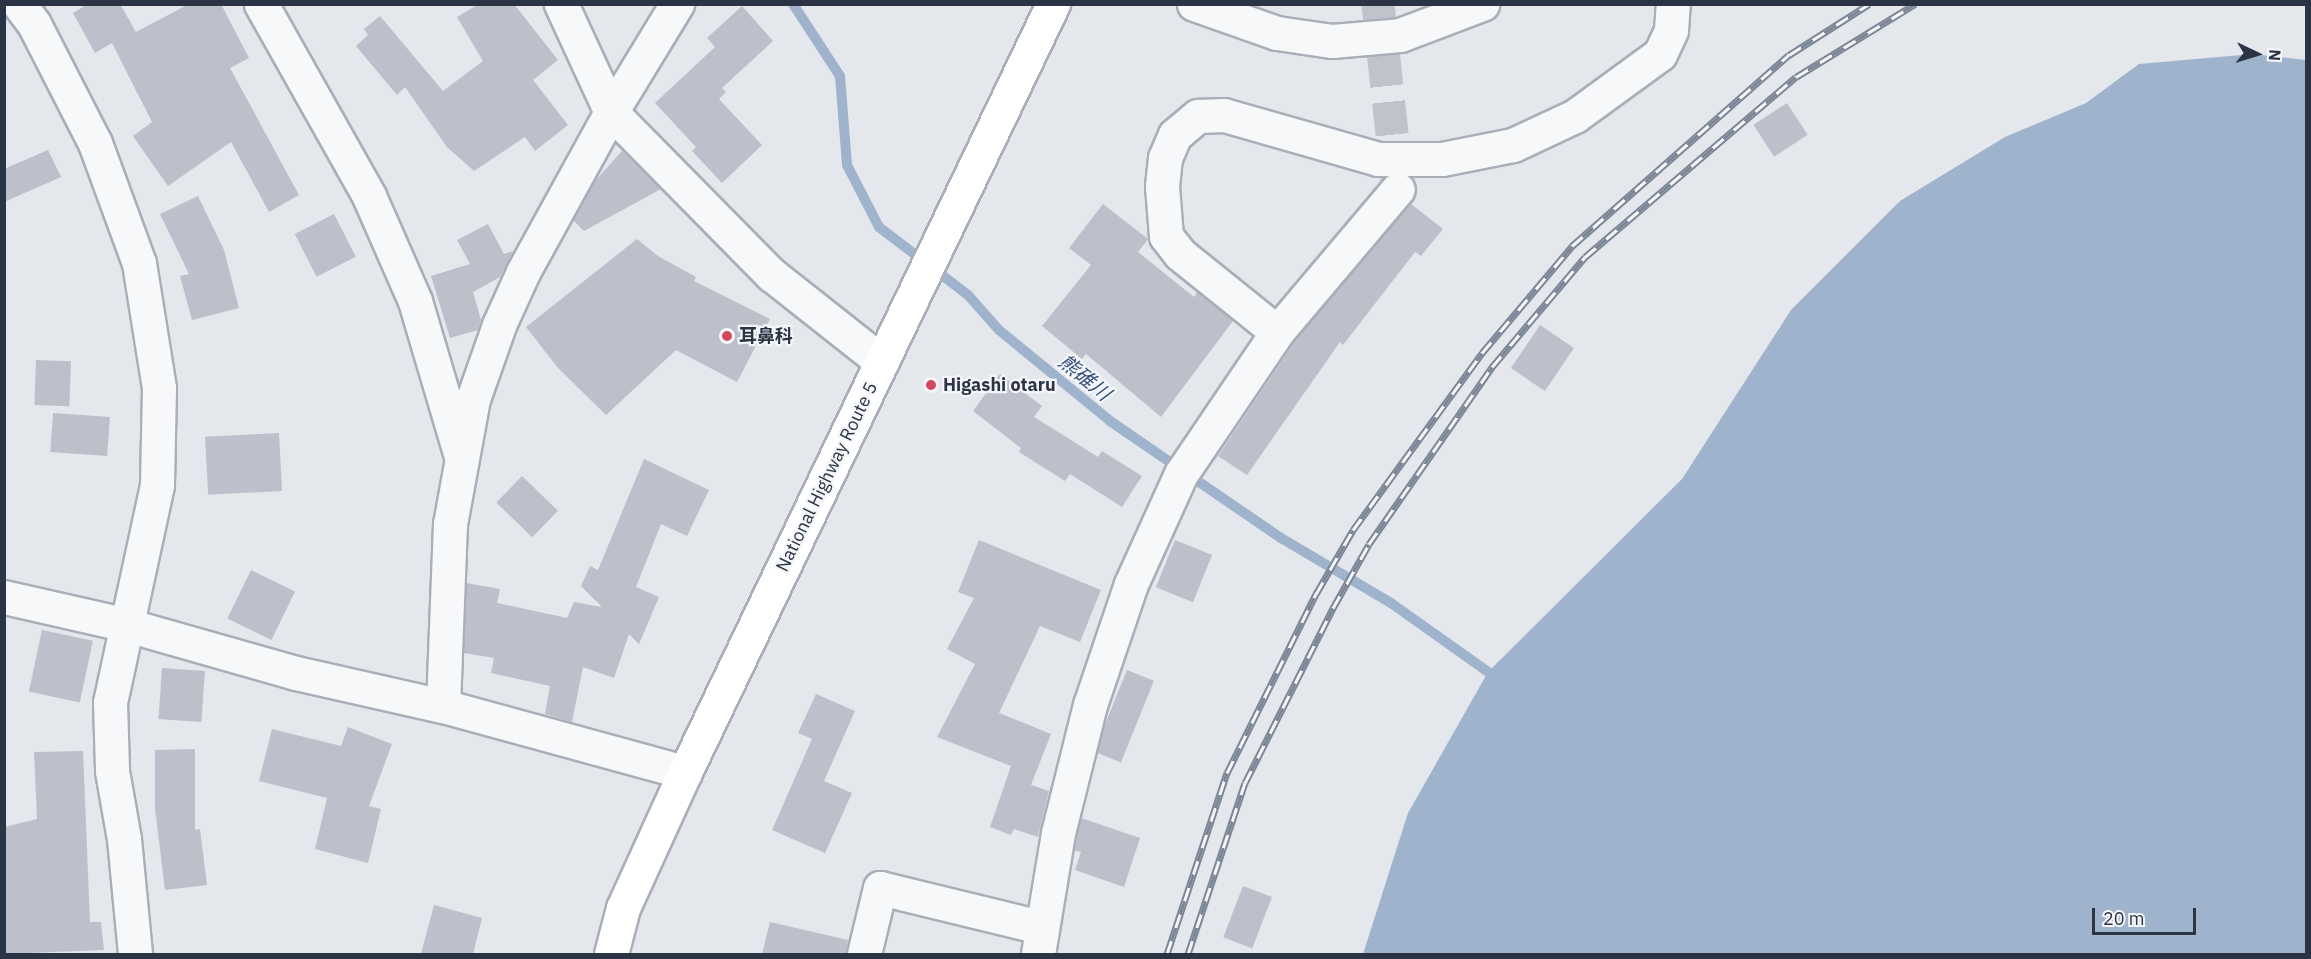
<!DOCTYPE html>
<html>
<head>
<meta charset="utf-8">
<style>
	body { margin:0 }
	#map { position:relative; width:2311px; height:959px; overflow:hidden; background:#e4e7ec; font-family:"IBM Plex Sans","Noto Sans JP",sans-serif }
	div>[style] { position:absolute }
	.water>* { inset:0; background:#9fb4cc }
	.stream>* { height:10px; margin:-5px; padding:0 5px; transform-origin:5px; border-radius:5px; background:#9fb4cc }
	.building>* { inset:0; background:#bbc0ca; transform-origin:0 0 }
	.minor-tunnel>* { height:33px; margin-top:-16.5px; transform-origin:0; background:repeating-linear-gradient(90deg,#bfc3cb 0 33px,transparent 0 49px) }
	.roads { filter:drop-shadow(2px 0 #a9aeb7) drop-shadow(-2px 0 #a9aeb7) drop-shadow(0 2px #a9aeb7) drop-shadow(0 -2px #a9aeb7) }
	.minor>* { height:33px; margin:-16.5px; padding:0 16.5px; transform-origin:16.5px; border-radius:16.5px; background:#f7f8fa }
	.highway>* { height:33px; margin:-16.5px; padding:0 16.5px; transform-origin:16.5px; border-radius:16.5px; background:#fff }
	.rail>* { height:7px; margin-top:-3.5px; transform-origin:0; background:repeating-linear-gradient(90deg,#f4f6f9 0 14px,#7d8696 0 28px); box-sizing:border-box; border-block:2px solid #7d8696 }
	.dots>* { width:16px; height:16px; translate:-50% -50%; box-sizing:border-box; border:3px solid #f4f6f9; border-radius:50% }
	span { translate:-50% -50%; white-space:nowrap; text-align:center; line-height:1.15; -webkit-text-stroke:4.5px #f4f6f9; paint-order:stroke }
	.poi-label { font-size:18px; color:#2b3445; font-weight:700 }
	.left { translate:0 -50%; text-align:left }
	.street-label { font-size:18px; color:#2b3445 }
	.water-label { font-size:20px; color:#34527a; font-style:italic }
	.frame { position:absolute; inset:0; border:6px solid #2b3445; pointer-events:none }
	.north { position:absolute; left:2227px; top:24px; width:60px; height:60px; -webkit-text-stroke:4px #f4f6f9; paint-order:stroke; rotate:94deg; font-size:16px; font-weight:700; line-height:24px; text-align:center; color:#2b3445 }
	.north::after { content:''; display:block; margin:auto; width:21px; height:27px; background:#2b3445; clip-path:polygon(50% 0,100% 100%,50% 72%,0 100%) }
	.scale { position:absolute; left:2092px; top:908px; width:104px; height:27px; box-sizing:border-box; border:3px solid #2b3445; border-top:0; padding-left:8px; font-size:18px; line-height:21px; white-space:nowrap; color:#2b3445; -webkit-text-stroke:4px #f4f6f9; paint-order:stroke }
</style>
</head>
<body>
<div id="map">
	<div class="water">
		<div style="clip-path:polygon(2253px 54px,2306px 60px,2306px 954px,1363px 954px,1408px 813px,1488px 672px,1682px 479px,1791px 310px,1900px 201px,2005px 137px,2086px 103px,2139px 64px)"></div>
	</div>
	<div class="stream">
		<div style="left:793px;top:4px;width:86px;rotate:56.9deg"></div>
		<div style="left:840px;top:76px;width:89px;rotate:85.5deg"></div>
		<div style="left:847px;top:165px;width:70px;rotate:62.7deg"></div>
		<div style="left:879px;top:227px;width:112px;rotate:37.4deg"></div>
		<div style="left:968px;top:295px;width:47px;rotate:48.5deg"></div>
		<div style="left:999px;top:330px;width:144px;rotate:39.3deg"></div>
		<div style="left:1110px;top:421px;width:207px;rotate:34.4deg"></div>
		<div style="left:1281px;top:538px;width:128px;rotate:30.6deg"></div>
		<div style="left:1391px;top:603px;width:119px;rotate:35.4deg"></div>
	</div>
	<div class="building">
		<div style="clip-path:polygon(88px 4px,120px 4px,136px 32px,189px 4px,221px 4px,249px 58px,230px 68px,299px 195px,269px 212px,231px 142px,168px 186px,133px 136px,152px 122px,112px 43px,95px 53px,73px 13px)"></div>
		<div style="clip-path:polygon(479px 4px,514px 4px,558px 60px,533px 80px,568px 125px,535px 151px,525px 137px,474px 171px,447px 147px,405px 87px,397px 95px,356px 46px,368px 35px,364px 29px,380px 16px,443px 91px,483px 61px,457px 17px)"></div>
		<div style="clip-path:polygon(742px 6px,773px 41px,722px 88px,726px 92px,719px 99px,762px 145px,722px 183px,692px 151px,696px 147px,655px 103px,715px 47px,707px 38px)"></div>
		<div style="left:1787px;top:103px;width:38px;height:40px;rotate:57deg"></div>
		<div style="clip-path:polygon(48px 150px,61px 177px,4px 202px,4px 169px)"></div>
		<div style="clip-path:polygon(622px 151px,661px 189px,584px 231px,573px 220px,594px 182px)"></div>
		<div style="clip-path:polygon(198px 196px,224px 250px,239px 308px,192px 320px,180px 276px,189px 274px,160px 214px)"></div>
		<div style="clip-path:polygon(1103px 204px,1148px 239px,1138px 252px,1194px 297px,1197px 292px,1233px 321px,1161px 417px,1086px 354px,1082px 359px,1042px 326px,1091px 265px,1069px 248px)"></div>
		<div style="clip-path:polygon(1411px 204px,1443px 229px,1421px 256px,1415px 252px,1343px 345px,1340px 342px,1247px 475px,1218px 456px,1300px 334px)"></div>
		<div style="left:334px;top:214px;width:48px;height:44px;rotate:63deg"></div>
		<div style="clip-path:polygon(488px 224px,504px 254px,513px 251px,500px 277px,473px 292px,481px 320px,478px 330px,450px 338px,431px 276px,470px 264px,457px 240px)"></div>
		<div style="clip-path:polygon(637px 239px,658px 256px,696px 277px,694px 281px,770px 319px,737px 382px,676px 350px,606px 415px,558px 368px,526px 327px)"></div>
		<div style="left:1540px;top:325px;width:41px;height:52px;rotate:34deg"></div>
		<div style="left:36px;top:360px;width:35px;height:45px;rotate:2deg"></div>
		<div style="clip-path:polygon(1000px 374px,1042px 406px,1034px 417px,1098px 457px,1102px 451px,1142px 476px,1122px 507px,1070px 474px,1065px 481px,1019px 452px,1021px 448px,973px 411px)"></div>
		<div style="left:53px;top:413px;width:57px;height:39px;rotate:4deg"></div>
		<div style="left:279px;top:433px;width:58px;height:74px;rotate:87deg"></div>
		<div style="clip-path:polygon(644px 459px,709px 490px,687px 536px,661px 524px,636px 587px,659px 597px,639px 644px,629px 634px,614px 678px,583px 667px,572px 722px,545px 714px,550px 686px,491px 673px,494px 658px,464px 653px,466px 583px,500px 589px,497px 603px,567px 618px,574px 602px,602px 607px,581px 586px,590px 566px,598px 570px)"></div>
		<div style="left:522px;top:476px;width:50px;height:37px;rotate:44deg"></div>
		<div style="clip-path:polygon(979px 540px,1101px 590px,1080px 642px,1040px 626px,999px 713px,1051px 734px,1031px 785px,1049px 791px,1038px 837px,1014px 829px,1011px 835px,990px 827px,1011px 766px,937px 737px,975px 664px,947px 649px,974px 598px,958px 592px)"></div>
		<div style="left:1175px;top:540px;width:40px;height:51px;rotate:22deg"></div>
		<div style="left:251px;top:570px;width:49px;height:54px;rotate:26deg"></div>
		<div style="left:42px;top:630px;width:52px;height:63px;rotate:12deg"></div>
		<div style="left:162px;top:668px;width:43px;height:51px;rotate:4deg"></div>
		<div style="left:1127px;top:670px;width:29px;height:88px;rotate:22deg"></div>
		<div style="clip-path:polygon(816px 694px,855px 711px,824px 781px,852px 793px,825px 853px,772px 830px,812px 739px,798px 733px)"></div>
		<div style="clip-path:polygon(348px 727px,392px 744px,369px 806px,381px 809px,368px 863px,315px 849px,327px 798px,259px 781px,272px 729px,341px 746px)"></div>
		<div style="clip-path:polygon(195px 749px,195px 830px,200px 829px,207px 885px,165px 890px,155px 809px,155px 750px)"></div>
		<div style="clip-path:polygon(83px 751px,90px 922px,101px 922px,104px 950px,4px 954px,4px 827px,37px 819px,34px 752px)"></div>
		<div style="clip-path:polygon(1081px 818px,1140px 838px,1124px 887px,1075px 870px,1081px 852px,1074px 850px)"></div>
		<div style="left:1243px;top:886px;width:31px;height:55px;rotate:21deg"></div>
		<div style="clip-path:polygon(434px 905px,482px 918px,473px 954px,421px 954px)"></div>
		<div style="clip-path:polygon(770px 922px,848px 940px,846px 954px,762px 954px)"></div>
	</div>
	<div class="minor-tunnel">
		<div style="left:1378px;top:4px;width:184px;rotate:83.8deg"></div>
	</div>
	<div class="roads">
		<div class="minor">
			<div style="left:19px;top:4px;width:25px;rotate:53deg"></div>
			<div style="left:34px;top:24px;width:134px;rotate:62.9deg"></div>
			<div style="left:95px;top:143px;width:128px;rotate:69.9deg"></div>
			<div style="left:139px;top:263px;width:127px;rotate:80.9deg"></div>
			<div style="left:159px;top:388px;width:97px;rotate:91.2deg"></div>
			<div style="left:157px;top:485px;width:222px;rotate:102.2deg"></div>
			<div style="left:110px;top:702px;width:69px;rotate:88.3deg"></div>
			<div style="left:112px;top:771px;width:69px;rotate:80deg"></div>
			<div style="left:124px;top:839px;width:116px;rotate:84.5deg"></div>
			<div style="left:261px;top:4px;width:220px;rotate:60.6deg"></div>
			<div style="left:369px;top:196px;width:115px;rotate:66.3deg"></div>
			<div style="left:415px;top:301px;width:159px;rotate:73.5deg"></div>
			<div style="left:561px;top:4px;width:119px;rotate:65.2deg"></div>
			<div style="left:611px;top:112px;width:229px;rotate:45.4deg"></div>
			<div style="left:772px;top:275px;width:140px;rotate:38.3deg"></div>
			<div style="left:1194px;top:4px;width:88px;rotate:19.3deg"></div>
			<div style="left:1277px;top:33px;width:56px;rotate:8.3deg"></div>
			<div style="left:1332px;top:41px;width:68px;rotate:-5deg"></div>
			<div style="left:1400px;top:35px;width:88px;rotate:-20.7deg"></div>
			<div style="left:1277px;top:332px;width:187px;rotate:-49.8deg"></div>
			<div style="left:4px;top:597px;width:126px;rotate:12.8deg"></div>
			<div style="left:127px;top:625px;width:176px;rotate:15.9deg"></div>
			<div style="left:296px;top:673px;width:151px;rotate:12.7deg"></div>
			<div style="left:443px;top:706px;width:251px;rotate:15.3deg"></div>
			<div style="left:443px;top:706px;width:182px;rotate:-87.8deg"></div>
			<div style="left:450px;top:524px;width:127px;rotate:-79.6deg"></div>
			<div style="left:473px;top:399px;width:78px;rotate:-70.6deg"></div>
			<div style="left:499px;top:325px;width:58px;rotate:-65.6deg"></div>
			<div style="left:523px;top:272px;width:183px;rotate:-61.2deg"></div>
			<div style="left:611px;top:112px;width:127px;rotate:-58.6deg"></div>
			<div style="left:864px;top:954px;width:68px;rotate:-76.4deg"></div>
			<div style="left:880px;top:888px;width:165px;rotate:13.7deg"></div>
			<div style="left:1038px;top:954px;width:123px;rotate:-80.6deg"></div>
			<div style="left:1058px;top:833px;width:132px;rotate:-76deg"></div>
			<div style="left:1090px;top:705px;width:128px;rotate:-71.3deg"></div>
			<div style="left:1131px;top:584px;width:121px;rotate:-65.6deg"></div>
			<div style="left:1181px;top:474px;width:171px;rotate:-55.9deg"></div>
			<div style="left:1277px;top:332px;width:124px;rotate:-141.2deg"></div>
			<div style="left:1180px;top:254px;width:23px;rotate:-128deg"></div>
			<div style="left:1166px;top:236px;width:50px;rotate:-94.6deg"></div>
			<div style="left:1162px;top:186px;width:28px;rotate:-84deg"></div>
			<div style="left:1165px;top:158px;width:25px;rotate:-67deg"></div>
			<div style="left:1175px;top:135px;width:30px;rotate:-40deg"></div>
			<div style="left:1198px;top:116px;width:26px;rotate:-2deg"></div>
			<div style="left:1224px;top:115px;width:160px;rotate:15.9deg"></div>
			<div style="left:1378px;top:159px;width:64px"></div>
			<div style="left:1442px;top:159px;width:72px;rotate:-11.2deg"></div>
			<div style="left:1513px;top:145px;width:68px;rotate:-25.1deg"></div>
			<div style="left:1575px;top:116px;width:105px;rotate:-36.1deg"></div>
			<div style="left:1660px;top:54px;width:26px;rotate:-65deg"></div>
			<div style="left:1671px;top:30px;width:26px;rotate:-86deg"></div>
		</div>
		<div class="highway">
			<div style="left:611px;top:954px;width:48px;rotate:-75.4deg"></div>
			<div style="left:623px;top:908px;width:149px;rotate:-65.5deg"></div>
			<div style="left:685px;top:772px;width:852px;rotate:-64.4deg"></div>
		</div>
	</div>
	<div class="rail">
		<div style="left:1167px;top:954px;width:191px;rotate:-71.7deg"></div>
		<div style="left:1227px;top:773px;width:200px;rotate:-63.6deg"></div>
		<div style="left:1316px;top:594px;width:74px;rotate:-60deg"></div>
		<div style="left:1353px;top:530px;width:219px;rotate:-53.9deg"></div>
		<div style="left:1482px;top:353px;width:140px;rotate:-49.9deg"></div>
		<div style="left:1572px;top:246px;width:289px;rotate:-41.4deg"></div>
		<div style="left:1789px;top:55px;width:95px;rotate:-32.5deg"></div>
		<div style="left:1188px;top:954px;width:180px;rotate:-71.6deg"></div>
		<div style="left:1245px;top:783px;width:196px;rotate:-63.3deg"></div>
		<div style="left:1333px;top:608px;width:73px;rotate:-60.6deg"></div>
		<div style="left:1369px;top:544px;width:216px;rotate:-55.2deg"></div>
		<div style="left:1492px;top:367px;width:144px;rotate:-49.8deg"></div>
		<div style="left:1585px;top:257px;width:277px;rotate:-40.5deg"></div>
		<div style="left:1796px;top:77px;width:140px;rotate:-31.5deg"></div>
	</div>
	<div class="dots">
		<div style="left:727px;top:336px;background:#d1495b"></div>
		<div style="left:931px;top:385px;background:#d1495b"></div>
	</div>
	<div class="poi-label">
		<span class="left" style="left:739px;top:336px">耳鼻科</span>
		<span class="left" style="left:943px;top:385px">Higashi otaru</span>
	</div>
	<div class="street-label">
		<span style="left:827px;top:477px;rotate:-64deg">National Highway Route 5</span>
	</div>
	<div class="water-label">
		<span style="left:1085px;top:377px;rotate:39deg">熊碓川</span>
	</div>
	<div class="frame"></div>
	<div class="north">N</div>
	<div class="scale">20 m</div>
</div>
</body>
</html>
